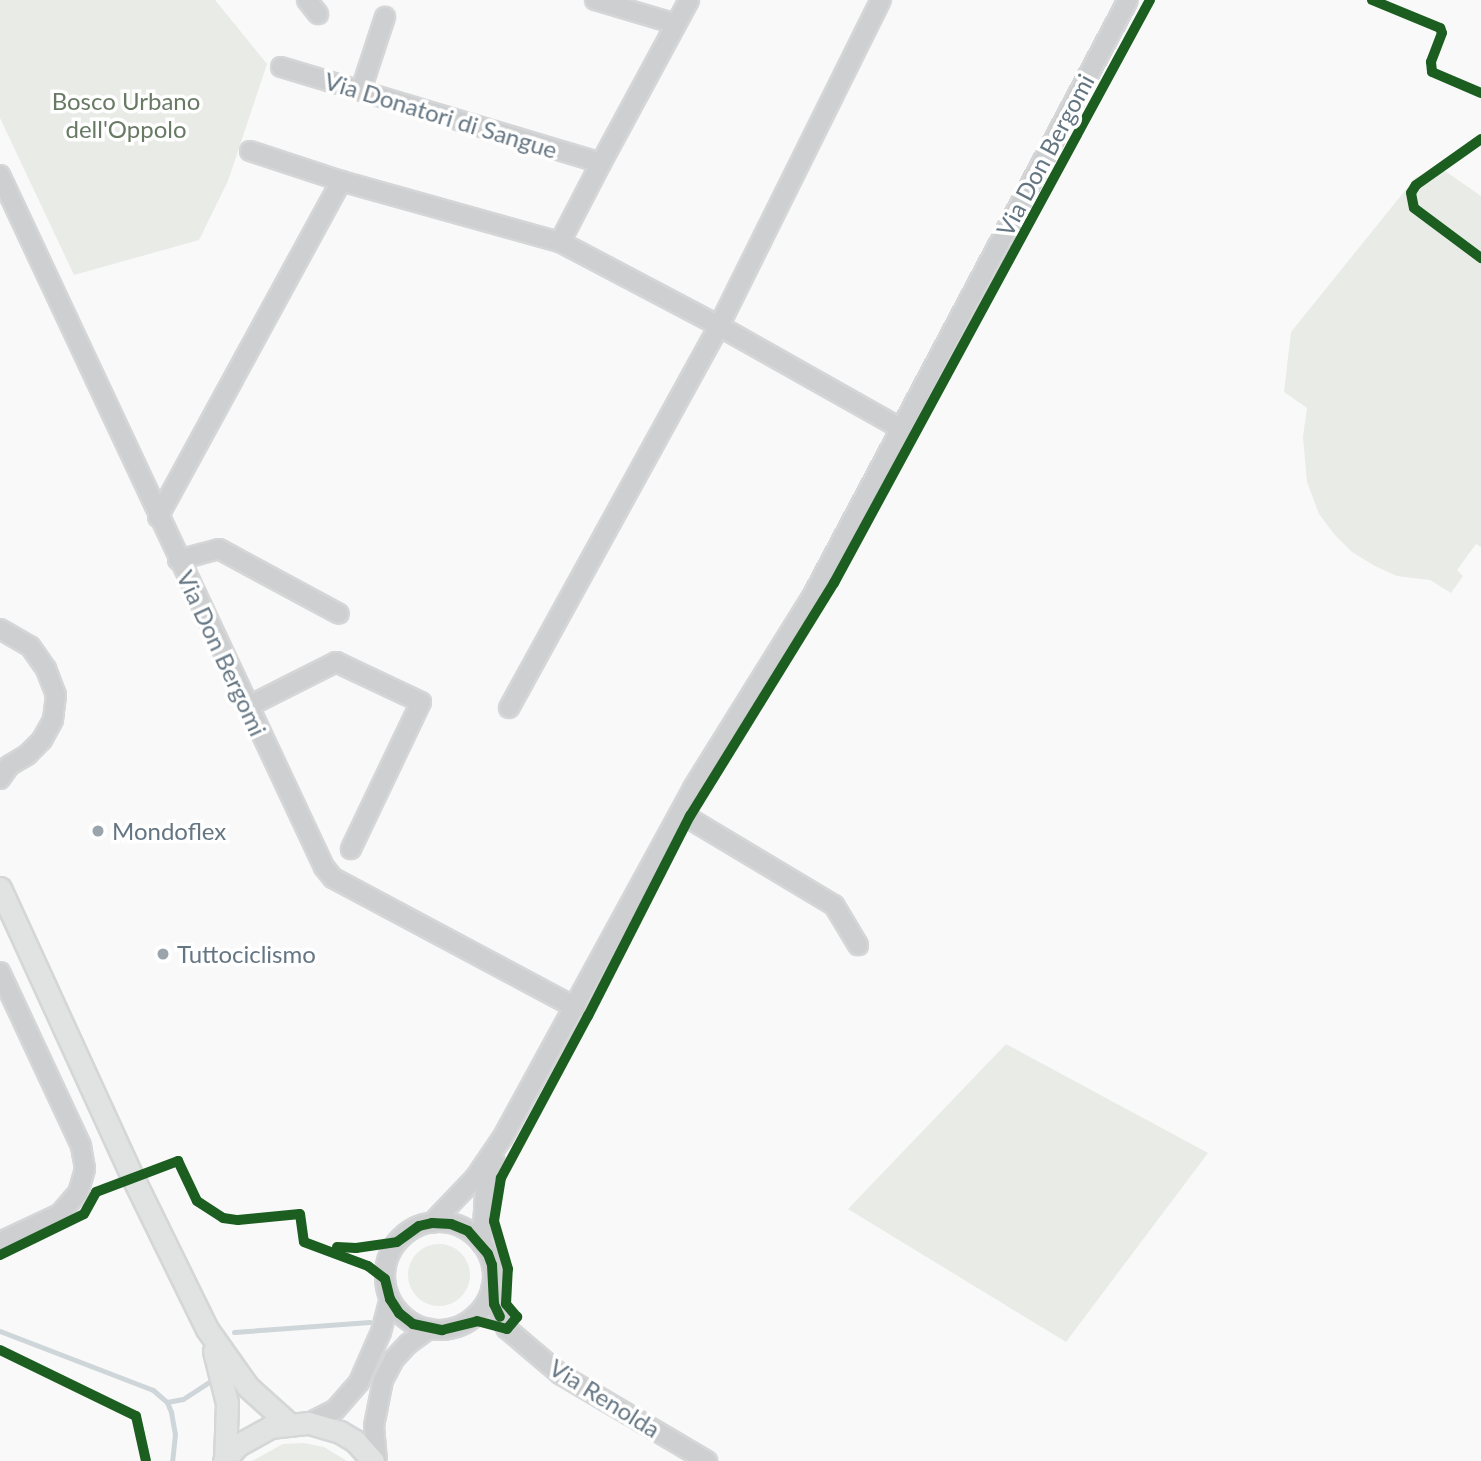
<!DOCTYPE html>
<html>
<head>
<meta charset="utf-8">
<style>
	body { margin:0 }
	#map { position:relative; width:1481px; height:1461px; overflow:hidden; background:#f9f9f9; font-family:Lato,sans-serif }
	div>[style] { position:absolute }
	.green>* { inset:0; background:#e8ebe6 }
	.round { border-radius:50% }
	.stream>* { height:5px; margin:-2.5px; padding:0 2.5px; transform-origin:2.5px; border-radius:2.5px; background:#ced6d9 }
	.roads { filter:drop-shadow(2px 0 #d5d6d7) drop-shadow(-2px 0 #d5d6d7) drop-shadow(0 2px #d5d6d7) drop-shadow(0 -2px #d5d6d7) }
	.minor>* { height:18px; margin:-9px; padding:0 9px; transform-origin:9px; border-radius:9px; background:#cecfd0 }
	.minor>.ring { margin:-9px; padding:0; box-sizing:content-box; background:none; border:18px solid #cecfd0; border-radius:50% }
	.major>* { height:21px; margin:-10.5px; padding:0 10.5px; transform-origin:10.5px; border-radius:10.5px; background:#e1e2e2 }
	.cycleway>* { height:10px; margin:-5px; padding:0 5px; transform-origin:5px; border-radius:5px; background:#1b5e20 }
	.dots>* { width:19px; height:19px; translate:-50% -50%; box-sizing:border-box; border:4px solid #fff; border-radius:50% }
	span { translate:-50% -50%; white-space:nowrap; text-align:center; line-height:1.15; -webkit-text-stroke:7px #fff; paint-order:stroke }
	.park-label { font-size:24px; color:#687a64 }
	.street-label { font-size:24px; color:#657683 }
	.poi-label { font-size:24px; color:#657683 }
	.left { translate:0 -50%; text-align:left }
</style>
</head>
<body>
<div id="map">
	<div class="green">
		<div style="clip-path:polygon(0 0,215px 0,267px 64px,228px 181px,199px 240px,74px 275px,0 118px)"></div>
		<div style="clip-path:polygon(1445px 171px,1481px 196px,1481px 547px,1476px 544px,1457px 570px,1463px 576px,1451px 593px,1430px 580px,1397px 576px,1375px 566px,1352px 552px,1334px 534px,1319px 514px,1307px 482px,1303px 437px,1307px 408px,1284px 392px,1291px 332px,1416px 177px)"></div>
		<div style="clip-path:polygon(1006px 1044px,1208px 1153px,1066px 1342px,848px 1209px)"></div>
		<div class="round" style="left:408px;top:1244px;width:62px;height:62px"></div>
		<div style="clip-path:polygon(304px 1443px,324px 1447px,347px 1461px,252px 1461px,283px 1444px)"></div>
	</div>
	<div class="stream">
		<div style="left:0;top:1331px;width:164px;rotate:21.1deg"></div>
		<div style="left:153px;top:1390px;width:18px;rotate:41deg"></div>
		<div style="left:167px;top:1402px;width:11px;rotate:68deg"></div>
		<div style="left:171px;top:1412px;width:22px;rotate:80deg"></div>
		<div style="left:175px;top:1434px;width:27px;rotate:96deg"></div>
		<div style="left:234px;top:1332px;width:136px;rotate:-4.2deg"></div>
		<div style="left:167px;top:1402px;width:16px;rotate:-11deg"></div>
		<div style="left:183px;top:1399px;width:30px;rotate:-33deg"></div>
	</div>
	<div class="roads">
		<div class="minor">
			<div style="left:307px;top:0;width:18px;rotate:52deg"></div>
			<div style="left:595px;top:0;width:84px;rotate:16.5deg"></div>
			<div style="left:281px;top:67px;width:334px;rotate:16.7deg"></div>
			<div style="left:601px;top:163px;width:89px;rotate:117.4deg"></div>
			<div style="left:361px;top:90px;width:77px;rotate:-71.8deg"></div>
			<div style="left:250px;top:151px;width:96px;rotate:18.2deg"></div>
			<div style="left:341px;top:181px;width:227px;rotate:15.6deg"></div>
			<div style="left:560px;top:242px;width:180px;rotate:27.8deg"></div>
			<div style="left:719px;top:326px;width:210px;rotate:29.4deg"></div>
			<div style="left:601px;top:163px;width:185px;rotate:-61.6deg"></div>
			<div style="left:0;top:175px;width:764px;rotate:64.91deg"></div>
			<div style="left:324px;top:867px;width:14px;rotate:51deg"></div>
			<div style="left:333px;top:878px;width:276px;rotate:28.1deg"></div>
			<div style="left:158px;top:517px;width:383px;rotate:-61.4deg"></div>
			<div style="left:178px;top:560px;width:42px;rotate:-15deg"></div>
			<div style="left:219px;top:549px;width:136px;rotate:28.4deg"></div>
			<div style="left:0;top:629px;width:34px;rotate:30deg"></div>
			<div style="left:30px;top:646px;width:28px;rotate:55deg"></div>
			<div style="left:46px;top:669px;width:28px;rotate:69deg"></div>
			<div style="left:56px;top:695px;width:25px;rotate:97deg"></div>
			<div style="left:53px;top:720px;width:23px;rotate:119deg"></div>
			<div style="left:42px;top:740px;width:21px;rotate:135deg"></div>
			<div style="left:27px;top:755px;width:21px;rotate:149deg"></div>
			<div style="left:9px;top:766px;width:16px;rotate:125deg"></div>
			<div style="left:247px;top:707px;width:100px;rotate:-26.8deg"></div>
			<div style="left:336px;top:662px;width:94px;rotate:25.2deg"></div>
			<div style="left:421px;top:702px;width:163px;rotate:115.5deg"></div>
			<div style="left:509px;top:708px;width:436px;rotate:-61.2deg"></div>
			<div style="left:719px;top:326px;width:364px;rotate:-63.6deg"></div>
			<div style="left:680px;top:813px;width:179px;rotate:30.9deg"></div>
			<div style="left:834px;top:905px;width:47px;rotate:59deg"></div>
			<div style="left:0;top:972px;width:192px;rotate:65deg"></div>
			<div style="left:81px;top:1146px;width:23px;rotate:80deg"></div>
			<div style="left:85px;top:1169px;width:25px;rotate:106deg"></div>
			<div style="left:78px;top:1193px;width:28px;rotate:131deg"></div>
			<div style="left:60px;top:1214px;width:66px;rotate:155deg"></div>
			<div class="ring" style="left:385px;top:1222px;width:90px;height:90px"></div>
			<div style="left:432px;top:1223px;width:62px;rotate:-46.3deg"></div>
			<div style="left:475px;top:1178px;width:50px;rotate:-55.7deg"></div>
			<div style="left:503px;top:1137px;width:397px;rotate:-61.4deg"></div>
			<div style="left:693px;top:788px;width:225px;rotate:-58.1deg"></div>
			<div style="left:812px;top:597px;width:675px;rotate:-62.11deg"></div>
			<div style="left:482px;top:1244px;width:50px;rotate:-86.6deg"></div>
			<div style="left:485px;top:1194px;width:35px;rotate:-74deg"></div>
			<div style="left:491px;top:1289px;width:15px;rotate:79deg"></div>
			<div style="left:494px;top:1304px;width:28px;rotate:63deg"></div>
			<div style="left:507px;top:1329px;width:70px;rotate:40.3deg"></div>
			<div style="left:560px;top:1374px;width:171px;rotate:30.6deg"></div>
			<div style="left:309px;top:1423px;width:29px;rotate:-27deg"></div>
			<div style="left:335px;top:1410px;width:37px;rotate:-49deg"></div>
			<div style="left:359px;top:1382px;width:55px;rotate:-66.3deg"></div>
			<div style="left:381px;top:1332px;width:34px;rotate:-75deg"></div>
			<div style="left:377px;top:1461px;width:35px;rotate:-95deg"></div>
			<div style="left:374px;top:1426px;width:47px;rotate:-78.9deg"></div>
			<div style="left:383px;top:1380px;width:24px;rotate:-62deg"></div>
			<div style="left:394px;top:1359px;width:21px;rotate:-47deg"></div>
			<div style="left:408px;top:1344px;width:26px;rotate:-36deg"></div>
		</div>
		<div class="major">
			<div style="left:0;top:888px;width:319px;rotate:65.4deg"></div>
			<div style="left:133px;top:1178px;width:168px;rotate:63.9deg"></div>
			<div style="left:207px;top:1329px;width:71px;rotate:54.7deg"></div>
			<div style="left:248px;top:1387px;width:54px;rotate:42deg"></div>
			<div style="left:214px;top:1351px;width:54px;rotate:76deg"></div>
			<div style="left:227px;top:1403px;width:56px;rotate:92deg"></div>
			<div style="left:224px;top:1461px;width:21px;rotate:-49deg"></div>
			<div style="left:238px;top:1445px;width:37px;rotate:-29deg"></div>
			<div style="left:270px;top:1427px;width:39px;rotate:-6deg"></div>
			<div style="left:309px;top:1423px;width:32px;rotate:16deg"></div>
			<div style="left:340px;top:1432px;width:17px;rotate:31deg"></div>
			<div style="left:355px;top:1441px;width:27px;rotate:48deg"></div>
		</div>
	</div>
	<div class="cycleway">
		<div style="left:1372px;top:0;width:74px;rotate:22.4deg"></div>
		<div style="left:1440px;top:28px;width:5px;rotate:68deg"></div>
		<div style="left:1442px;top:33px;width:31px;rotate:111deg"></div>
		<div style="left:1431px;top:62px;width:10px;rotate:84deg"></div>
		<div style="left:1432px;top:72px;width:53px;rotate:23.2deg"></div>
		<div style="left:1481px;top:139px;width:80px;rotate:144.7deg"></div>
		<div style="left:1416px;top:185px;width:9px;rotate:122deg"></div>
		<div style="left:1411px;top:193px;width:15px;rotate:79deg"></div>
		<div style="left:1414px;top:208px;width:84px;rotate:36.7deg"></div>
		<div style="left:337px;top:1247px;width:19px;rotate:3deg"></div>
		<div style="left:356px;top:1248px;width:41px;rotate:-8.3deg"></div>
		<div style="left:397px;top:1242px;width:27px;rotate:-36deg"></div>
		<div style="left:419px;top:1226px;width:13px;rotate:-13deg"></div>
		<div style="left:432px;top:1223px;width:19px;rotate:3deg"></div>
		<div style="left:451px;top:1224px;width:18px;rotate:22deg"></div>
		<div style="left:468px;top:1231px;width:30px;rotate:49deg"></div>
		<div style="left:488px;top:1254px;width:12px;rotate:70deg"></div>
		<div style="left:492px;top:1265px;width:39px;rotate:87deg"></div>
		<div style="left:494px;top:1304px;width:14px;rotate:65deg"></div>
		<div style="left:0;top:1255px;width:93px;rotate:-26deg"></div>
		<div style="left:84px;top:1214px;width:25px;rotate:-61deg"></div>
		<div style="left:96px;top:1192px;width:88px;rotate:-20.7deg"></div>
		<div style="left:178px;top:1161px;width:44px;rotate:64.6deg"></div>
		<div style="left:197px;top:1201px;width:31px;rotate:33deg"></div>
		<div style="left:223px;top:1218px;width:15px;rotate:8deg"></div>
		<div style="left:238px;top:1220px;width:62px;rotate:-5.5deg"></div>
		<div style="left:300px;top:1214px;width:28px;rotate:82deg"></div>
		<div style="left:304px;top:1242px;width:68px;rotate:20.6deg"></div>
		<div style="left:368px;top:1266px;width:21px;rotate:37deg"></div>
		<div style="left:385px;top:1279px;width:21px;rotate:76deg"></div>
		<div style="left:390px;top:1299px;width:17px;rotate:57deg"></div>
		<div style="left:399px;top:1313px;width:18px;rotate:38deg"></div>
		<div style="left:413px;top:1324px;width:30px;rotate:12deg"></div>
		<div style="left:442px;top:1330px;width:36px;rotate:-14deg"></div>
		<div style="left:477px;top:1321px;width:31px;rotate:15deg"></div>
		<div style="left:507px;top:1329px;width:16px;rotate:-50deg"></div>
		<div style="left:517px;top:1317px;width:17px;rotate:-130deg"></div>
		<div style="left:506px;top:1304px;width:35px;rotate:-87deg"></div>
		<div style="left:508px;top:1269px;width:50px;rotate:-106.3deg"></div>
		<div style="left:494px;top:1221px;width:44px;rotate:-80.8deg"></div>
		<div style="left:501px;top:1178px;width:184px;rotate:-61.8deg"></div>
		<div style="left:588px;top:1016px;width:225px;rotate:-63deg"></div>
		<div style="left:690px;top:816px;width:274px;rotate:-58.3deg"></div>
		<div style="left:834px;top:583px;width:663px;rotate:-61.54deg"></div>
		<div style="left:0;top:1350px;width:151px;rotate:25.9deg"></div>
		<div style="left:136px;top:1416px;width:46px;rotate:77.5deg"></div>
	</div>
	<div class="dots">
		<div style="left:98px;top:831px;background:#99a4ac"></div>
		<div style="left:163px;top:954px;background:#99a4ac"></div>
	</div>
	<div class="park-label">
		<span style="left:126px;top:115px">Bosco Urbano<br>dell'Oppolo</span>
	</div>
	<div class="street-label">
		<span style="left:441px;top:115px;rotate:17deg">Via Donatori di Sangue</span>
		<span style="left:1045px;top:155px;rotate:-62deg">Via Don Bergomi</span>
		<span style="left:222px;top:653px;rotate:65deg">Via Don Bergomi</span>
		<span style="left:605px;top:1398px;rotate:32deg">Via Renolda</span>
	</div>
	<div class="poi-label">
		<span class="left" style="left:112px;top:831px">Mondoflex</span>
		<span class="left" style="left:177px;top:954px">Tuttociclismo</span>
	</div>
</div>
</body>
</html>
